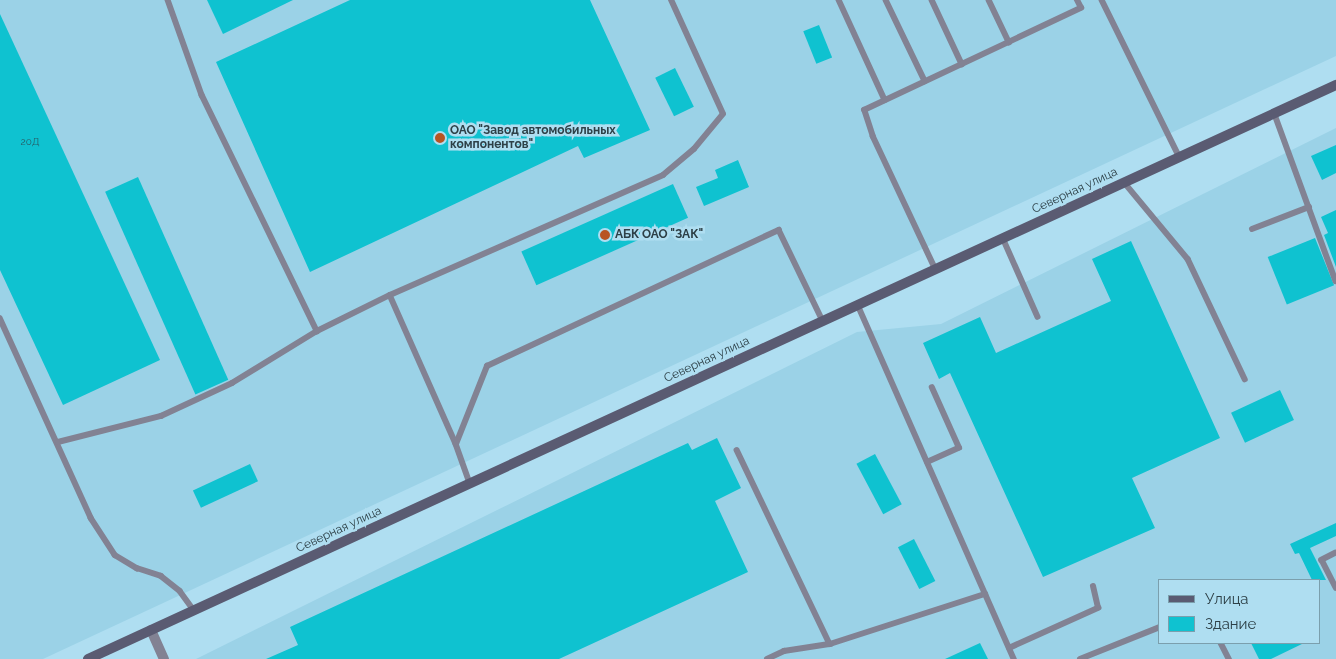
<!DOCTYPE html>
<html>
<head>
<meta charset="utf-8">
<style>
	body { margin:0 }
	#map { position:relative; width:1336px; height:659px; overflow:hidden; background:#afdef1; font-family:Raleway,sans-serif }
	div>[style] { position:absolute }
	.built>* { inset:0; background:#9bd2e7 }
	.building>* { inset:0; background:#0fc2d0; transform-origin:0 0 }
	.service>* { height:5.5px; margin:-2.75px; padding:0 2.75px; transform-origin:2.75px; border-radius:2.75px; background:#828293 }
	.minor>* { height:10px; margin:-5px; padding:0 5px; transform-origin:5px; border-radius:5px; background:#828293 }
	.secondary>* { height:10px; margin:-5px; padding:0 5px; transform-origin:5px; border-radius:5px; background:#5a5b72 }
	.dots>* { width:14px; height:14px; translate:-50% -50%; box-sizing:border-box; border:2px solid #afdef1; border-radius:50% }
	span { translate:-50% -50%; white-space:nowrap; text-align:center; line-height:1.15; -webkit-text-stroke:5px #afdef1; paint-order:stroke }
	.number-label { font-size:10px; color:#266069 }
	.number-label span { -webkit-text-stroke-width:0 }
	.poi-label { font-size:12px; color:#2d4047; font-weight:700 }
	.left { translate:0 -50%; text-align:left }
	.street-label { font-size:12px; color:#2d4047 }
	.legend { position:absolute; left:1158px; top:579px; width:162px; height:65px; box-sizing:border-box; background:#afdef1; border:1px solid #7b9fad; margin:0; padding:6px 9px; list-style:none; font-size:15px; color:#2d4047 }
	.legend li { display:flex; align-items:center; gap:10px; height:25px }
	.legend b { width:25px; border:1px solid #7b9fad }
</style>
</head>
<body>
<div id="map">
	<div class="built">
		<div style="clip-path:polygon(0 0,1336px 0,1336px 56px,43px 659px,0 659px)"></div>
		<div style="clip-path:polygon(evenodd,1336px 128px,1336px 659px,196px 659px,857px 332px,941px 324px,1336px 128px,1160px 580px,1320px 580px,1320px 643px,1160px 643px,1160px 580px)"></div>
	</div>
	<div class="building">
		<div style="clip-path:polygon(207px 0,293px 0,223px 34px)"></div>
		<div style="clip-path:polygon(350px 0,590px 0,650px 130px,584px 158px,578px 146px,310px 272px,216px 62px)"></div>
		<div style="clip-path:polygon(0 14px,160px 360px,63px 405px,0 270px)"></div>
		<div style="left:819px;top:25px;width:35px;height:17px;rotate:68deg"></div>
		<div style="left:675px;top:68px;width:43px;height:22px;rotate:64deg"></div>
		<div style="clip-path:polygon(1336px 145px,1336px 173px,1322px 180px,1311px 156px)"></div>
		<div style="clip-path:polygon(738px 160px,749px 187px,704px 206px,696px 187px,718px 178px,715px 170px)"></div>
		<div style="left:138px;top:177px;width:222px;height:36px;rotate:66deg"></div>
		<div style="left:673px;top:184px;width:37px;height:166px;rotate:66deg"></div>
		<div style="clip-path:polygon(1336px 210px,1336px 267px,1324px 235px,1328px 233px,1321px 217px)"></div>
		<div style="left:1315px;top:238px;width:51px;height:51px;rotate:68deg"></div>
		<div style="clip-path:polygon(1131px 241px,1220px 438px,1132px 478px,1155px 528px,1043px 577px,950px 373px,939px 379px,923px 343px,980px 317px,996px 353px,1111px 301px,1092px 259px)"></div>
		<div style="left:1280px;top:390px;width:33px;height:54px;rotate:65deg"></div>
		<div style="clip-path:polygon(717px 438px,741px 488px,715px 501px,748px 572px,559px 659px,266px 659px,298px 645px,290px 627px,688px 443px,692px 450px)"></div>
		<div style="left:875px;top:454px;width:57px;height:21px;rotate:62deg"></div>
		<div style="left:250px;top:464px;width:19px;height:63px;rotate:65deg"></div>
		<div style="clip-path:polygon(1336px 523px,1336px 536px,1310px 548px,1326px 580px,1312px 580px,1299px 553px,1295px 554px,1290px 544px)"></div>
		<div style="left:914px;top:539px;width:47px;height:18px;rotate:63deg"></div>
		<div style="clip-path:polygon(980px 643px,988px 659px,945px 659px)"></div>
		<div style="clip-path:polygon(1251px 643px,1304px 643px,1271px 659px,1259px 659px)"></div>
	</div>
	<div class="service">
		<div style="left:168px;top:0;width:101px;rotate:70.3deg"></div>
		<div style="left:202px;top:95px;width:263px;rotate:64deg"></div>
		<div style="left:839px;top:0;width:110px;rotate:65.3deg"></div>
		<div style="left:886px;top:0;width:90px;rotate:64.3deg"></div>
		<div style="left:932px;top:0;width:71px;rotate:64.9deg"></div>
		<div style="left:989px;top:0;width:47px;rotate:64.5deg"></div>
		<div style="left:1102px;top:0;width:174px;rotate:63.7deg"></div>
		<div style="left:1274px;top:112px;width:180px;rotate:69.9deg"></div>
		<div style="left:1124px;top:182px;width:100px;rotate:50.3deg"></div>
		<div style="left:1188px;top:259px;width:133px;rotate:64.6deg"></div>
		<div style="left:1252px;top:229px;width:61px;rotate:-21.1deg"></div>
		<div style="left:1003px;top:238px;width:86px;rotate:66.1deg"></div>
		<div style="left:935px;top:269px;width:146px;rotate:-115.2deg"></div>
		<div style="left:873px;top:137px;width:28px;rotate:-108deg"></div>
		<div style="left:864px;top:110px;width:240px;rotate:-25.2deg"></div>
		<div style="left:1081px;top:8px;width:9px;rotate:-117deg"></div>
		<div style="left:390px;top:295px;width:163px;rotate:66.1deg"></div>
		<div style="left:456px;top:444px;width:41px;rotate:70.3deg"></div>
		<div style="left:858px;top:305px;width:387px;rotate:66.2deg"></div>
		<div style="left:0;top:318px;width:220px;rotate:65.5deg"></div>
		<div style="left:91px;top:518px;width:44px;rotate:57deg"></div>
		<div style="left:115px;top:555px;width:26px;rotate:31deg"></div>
		<div style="left:137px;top:568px;width:25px;rotate:18deg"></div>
		<div style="left:161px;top:576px;width:24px;rotate:38deg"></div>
		<div style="left:180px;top:591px;width:24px;rotate:54deg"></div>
		<div style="left:58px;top:442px;width:106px;rotate:-14.2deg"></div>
		<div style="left:161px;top:416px;width:78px;rotate:-24.9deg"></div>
		<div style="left:232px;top:383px;width:100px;rotate:-31.5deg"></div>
		<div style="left:317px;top:331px;width:81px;rotate:-26.3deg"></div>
		<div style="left:390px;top:295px;width:298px;rotate:-23.7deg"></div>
		<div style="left:663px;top:175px;width:40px;rotate:-40deg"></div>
		<div style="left:694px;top:149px;width:45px;rotate:-50.4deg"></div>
		<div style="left:723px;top:114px;width:125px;rotate:-114.5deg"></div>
		<div style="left:456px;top:444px;width:84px;rotate:-68.3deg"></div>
		<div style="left:487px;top:366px;width:322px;rotate:-25deg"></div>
		<div style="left:779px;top:230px;width:101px;rotate:64.2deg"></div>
		<div style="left:737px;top:450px;width:215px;rotate:64.4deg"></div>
		<div style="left:830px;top:644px;width:163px;rotate:-17.9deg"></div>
		<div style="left:927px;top:462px;width:35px;rotate:-24deg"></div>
		<div style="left:959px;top:448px;width:66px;rotate:-114.2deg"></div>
		<div style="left:1336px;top:553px;width:16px;rotate:153deg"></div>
		<div style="left:1322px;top:560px;width:31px;rotate:63deg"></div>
		<div style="left:1221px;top:643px;width:18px;rotate:63deg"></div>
		<div style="left:1009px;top:648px;width:98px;rotate:-24.2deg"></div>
		<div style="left:1098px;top:608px;width:22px;rotate:-103deg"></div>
		<div style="left:767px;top:659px;width:19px;rotate:-25deg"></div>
		<div style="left:784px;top:651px;width:47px;rotate:-8.7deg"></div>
		<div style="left:1080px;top:659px;width:86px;rotate:-21.8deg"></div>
	</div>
	<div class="minor">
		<div style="left:151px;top:630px;width:32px;rotate:66deg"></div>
	</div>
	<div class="secondary">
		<div style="left:88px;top:659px;width:1374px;rotate:-24.7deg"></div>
	</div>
	<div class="dots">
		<div style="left:440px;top:138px;background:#b85422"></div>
		<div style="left:605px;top:235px;background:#b85422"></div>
	</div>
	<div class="number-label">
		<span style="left:30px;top:142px">20Д</span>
	</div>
	<div class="poi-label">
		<span class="left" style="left:450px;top:138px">ОАО "Завод автомобильных<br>компонентов"</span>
		<span class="left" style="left:615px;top:235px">АБК ОАО "ЗАК"</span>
	</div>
	<div class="street-label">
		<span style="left:1075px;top:191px;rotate:-25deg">Северная улица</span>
		<span style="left:707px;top:360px;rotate:-25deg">Северная улица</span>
		<span style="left:339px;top:530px;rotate:-25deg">Северная улица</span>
	</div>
	<ul class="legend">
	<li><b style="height:6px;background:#5a5b72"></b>Улица</li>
	<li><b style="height:14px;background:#0fc2d0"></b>Здание</li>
	</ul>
</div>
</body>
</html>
